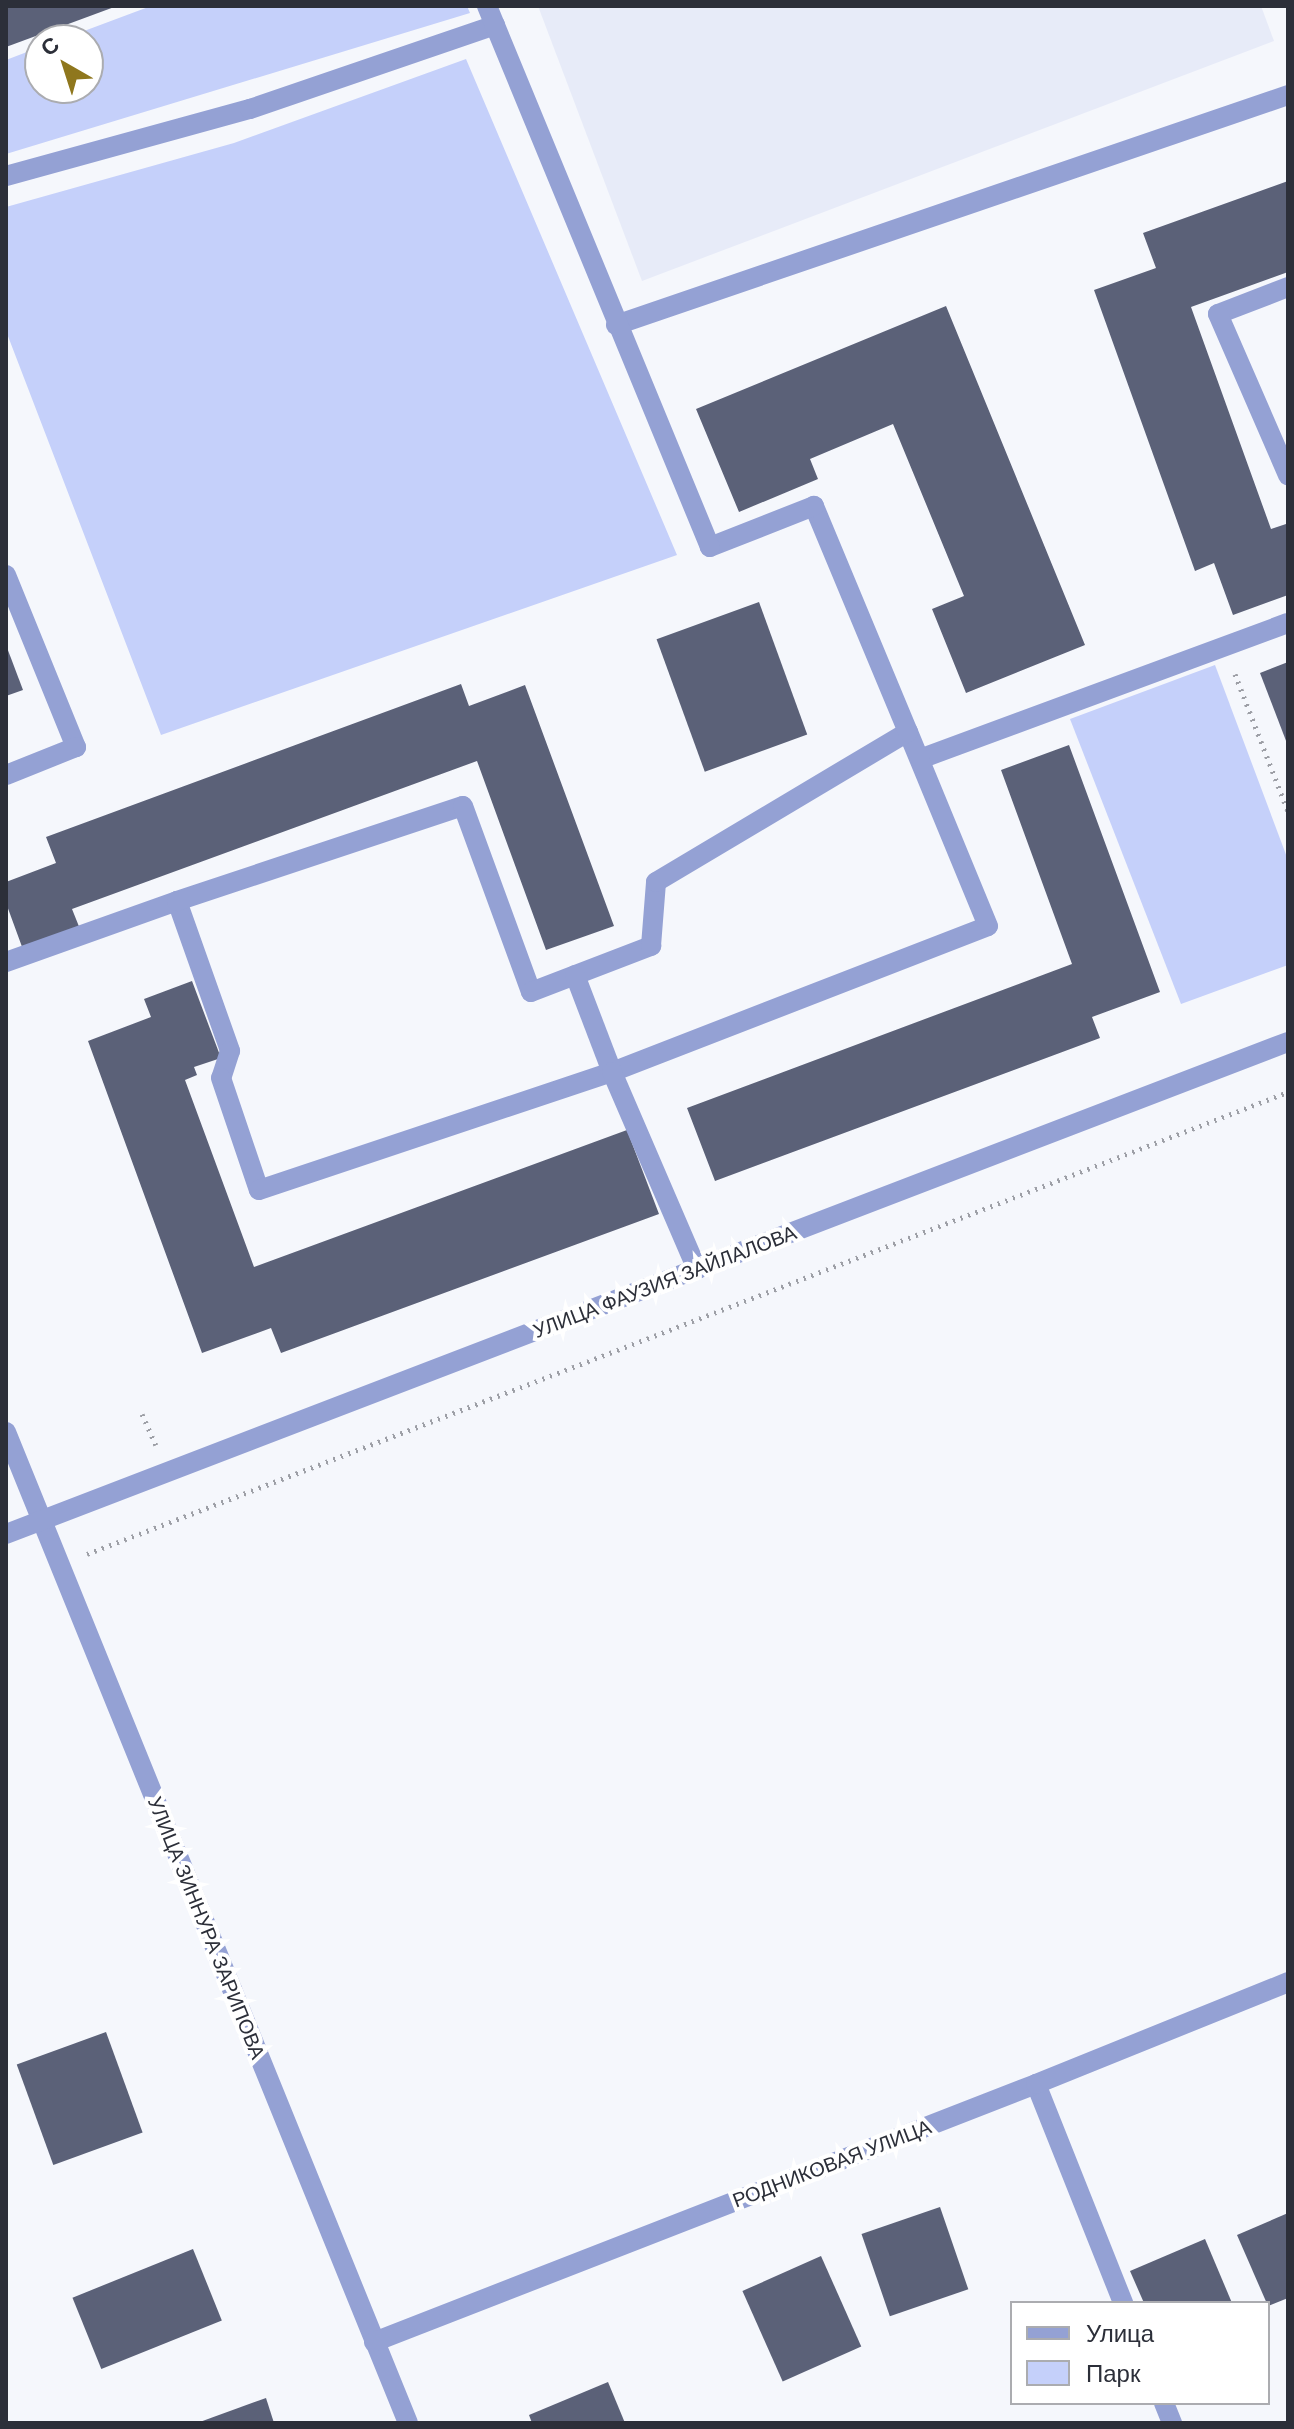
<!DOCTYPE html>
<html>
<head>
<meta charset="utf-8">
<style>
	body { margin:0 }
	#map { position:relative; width:1294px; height:2429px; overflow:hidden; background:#f5f7fc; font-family:"DM Sans",sans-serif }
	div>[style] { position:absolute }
	.built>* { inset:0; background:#e7ebf8 }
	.green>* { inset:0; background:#c5d0fa }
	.building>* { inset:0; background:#5b6178; transform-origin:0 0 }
	.path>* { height:5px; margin-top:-2.5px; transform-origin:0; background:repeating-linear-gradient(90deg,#9d9fa6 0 2px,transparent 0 8px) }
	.service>* { height:20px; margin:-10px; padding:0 10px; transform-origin:10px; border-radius:10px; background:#94a1d4 }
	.minor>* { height:20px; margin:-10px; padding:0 10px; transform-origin:10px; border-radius:10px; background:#94a1d4 }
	span { translate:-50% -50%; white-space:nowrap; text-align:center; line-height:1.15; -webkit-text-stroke:8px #fff; paint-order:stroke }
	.street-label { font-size:20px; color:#2c2f39 }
	.frame { position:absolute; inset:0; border:8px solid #2c2f39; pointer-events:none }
	.legend { position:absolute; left:1010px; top:2301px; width:260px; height:104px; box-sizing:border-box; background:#fff; border:2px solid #abacb0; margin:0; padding:10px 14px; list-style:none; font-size:24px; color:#2c2f39 }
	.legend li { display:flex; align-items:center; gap:16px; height:40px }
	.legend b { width:40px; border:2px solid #abacb0 }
	.north { position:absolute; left:24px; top:24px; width:80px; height:80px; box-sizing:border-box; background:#fff; border:2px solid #abacb0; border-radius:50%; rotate:321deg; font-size:22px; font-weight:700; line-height:32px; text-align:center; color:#2c2f39 }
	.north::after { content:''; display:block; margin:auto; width:28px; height:36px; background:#8f771d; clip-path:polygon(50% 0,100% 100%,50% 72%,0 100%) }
</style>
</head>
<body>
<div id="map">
	<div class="built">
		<div style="clip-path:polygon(538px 6px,1261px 6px,1274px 41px,642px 281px)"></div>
	</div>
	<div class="green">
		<div style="clip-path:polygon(151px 6px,467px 6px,470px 13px,6px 154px,6px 60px,40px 47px,40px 88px,88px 88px,88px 40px,60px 40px)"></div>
		<div style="clip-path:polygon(466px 59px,677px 555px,161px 735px,6px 331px,6px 207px,234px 143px)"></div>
		<div style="clip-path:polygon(1215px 665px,1288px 860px,1288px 965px,1181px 1004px,1070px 719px)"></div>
	</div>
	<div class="building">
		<div style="clip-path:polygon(6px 6px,117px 6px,6px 47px)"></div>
		<div style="clip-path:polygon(1288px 181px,1288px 272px,1191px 307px,1271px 529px,1286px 524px,1288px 531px,1288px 595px,1233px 615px,1214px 563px,1195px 571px,1094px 290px,1156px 268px,1143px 233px)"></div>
		<div style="clip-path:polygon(946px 306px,1085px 645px,966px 693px,932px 609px,964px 596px,893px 424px,810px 459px,818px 479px,739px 512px,696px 409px)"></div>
		<div style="left:759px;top:602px;width:141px;height:109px;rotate:70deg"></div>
		<div style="clip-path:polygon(6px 645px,23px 690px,6px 696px)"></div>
		<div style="clip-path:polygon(1288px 662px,1288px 746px,1260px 673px)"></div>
		<div style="clip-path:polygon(461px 684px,469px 706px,525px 685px,614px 926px,546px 950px,477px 761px,72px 909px,82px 934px,25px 955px,6px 903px,6px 882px,56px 863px,46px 837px)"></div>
		<div style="clip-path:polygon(1069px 745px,1160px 992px,1092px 1017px,1100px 1038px,715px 1181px,687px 1108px,1072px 964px,1001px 770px)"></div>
		<div style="clip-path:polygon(192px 981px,221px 1058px,194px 1067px,197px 1075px,185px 1080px,254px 1267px,627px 1130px,659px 1214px,281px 1353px,271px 1328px,202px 1353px,88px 1041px,151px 1017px,144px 999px)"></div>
		<div style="left:106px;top:2032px;width:107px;height:95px;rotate:70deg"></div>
		<div style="left:940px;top:2207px;width:87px;height:83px;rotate:71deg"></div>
		<div style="clip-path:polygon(1288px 2213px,1288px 2298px,1268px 2306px,1237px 2235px)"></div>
		<div style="clip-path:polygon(1205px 2239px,1232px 2303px,1144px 2303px,1130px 2271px)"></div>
		<div style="left:193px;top:2249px;width:77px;height:130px;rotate:68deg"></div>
		<div style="left:821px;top:2256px;width:99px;height:86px;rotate:66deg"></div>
		<div style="clip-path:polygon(608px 2382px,625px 2423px,532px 2423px,529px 2415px)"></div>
		<div style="clip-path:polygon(266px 2398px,274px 2423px,197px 2423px)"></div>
	</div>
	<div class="path">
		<div style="left:1235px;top:674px;width:147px;rotate:68.9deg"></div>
		<div style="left:142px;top:1414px;width:34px;rotate:66deg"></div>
		<div style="left:87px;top:1554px;width:1287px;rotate:-21.04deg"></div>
	</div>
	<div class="service">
		<div style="left:6px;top:176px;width:253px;rotate:-15.4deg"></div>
		<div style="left:250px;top:109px;width:259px;rotate:-18.9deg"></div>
		<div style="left:1288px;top:287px;width:75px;rotate:158.9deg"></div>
		<div style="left:1218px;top:314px;width:176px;rotate:66.5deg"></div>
		<div style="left:616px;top:325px;width:710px;rotate:-18.89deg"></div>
		<div style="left:6px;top:575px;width:186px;rotate:67.9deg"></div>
		<div style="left:76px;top:747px;width:75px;rotate:158.2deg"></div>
		<div style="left:920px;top:759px;width:392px;rotate:-20.3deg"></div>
		<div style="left:177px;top:901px;width:159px;rotate:70.5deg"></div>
		<div style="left:230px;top:1051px;width:28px;rotate:108deg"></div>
		<div style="left:221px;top:1078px;width:118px;rotate:71.3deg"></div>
		<div style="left:259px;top:1190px;width:372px;rotate:-18.5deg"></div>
		<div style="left:612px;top:1072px;width:403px;rotate:-21.2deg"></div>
		<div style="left:988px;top:926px;width:210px;rotate:-112.4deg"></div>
		<div style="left:6px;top:962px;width:182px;rotate:-19.6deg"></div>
		<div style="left:177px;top:901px;width:301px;rotate:-18.4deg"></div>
		<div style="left:463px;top:806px;width:198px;rotate:69.9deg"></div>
		<div style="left:531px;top:992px;width:129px;rotate:-21deg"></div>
		<div style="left:651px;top:946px;width:64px;rotate:-85.5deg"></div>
		<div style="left:656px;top:882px;width:293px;rotate:-30.8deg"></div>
		<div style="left:908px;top:732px;width:245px;rotate:-112.6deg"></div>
		<div style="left:814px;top:506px;width:112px;rotate:158.5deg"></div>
		<div style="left:710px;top:547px;width:585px;rotate:-112.4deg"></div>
		<div style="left:575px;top:975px;width:104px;rotate:69.1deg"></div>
		<div style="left:612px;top:1072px;width:215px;rotate:66.7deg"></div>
	</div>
	<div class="minor">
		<div style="left:6px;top:1432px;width:1069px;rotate:67.92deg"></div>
		<div style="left:6px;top:1534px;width:1373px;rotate:-21deg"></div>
		<div style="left:1036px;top:2084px;width:236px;rotate:68.3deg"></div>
		<div style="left:374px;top:2342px;width:710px;rotate:-21.29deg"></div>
		<div style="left:1036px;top:2084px;width:272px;rotate:-22deg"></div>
		<div style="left:1164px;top:2403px;width:22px;rotate:68deg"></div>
	</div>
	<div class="street-label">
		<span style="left:665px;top:1282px;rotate:-21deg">УЛИЦА ФАУЗИЯ ЗАЙЛАЛОВА</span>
		<span style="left:206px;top:1928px;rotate:68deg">УЛИЦА ЗИННУРА ЗАРИПОВА</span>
		<span style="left:832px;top:2164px;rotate:-21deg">РОДНИКОВАЯ УЛИЦА</span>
	</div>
	<div class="frame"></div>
	<ul class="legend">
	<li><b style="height:10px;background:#94a1d4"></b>Улица</li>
	<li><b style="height:22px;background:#c5d0fa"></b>Парк</li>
	</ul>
	<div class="north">С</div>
</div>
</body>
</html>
